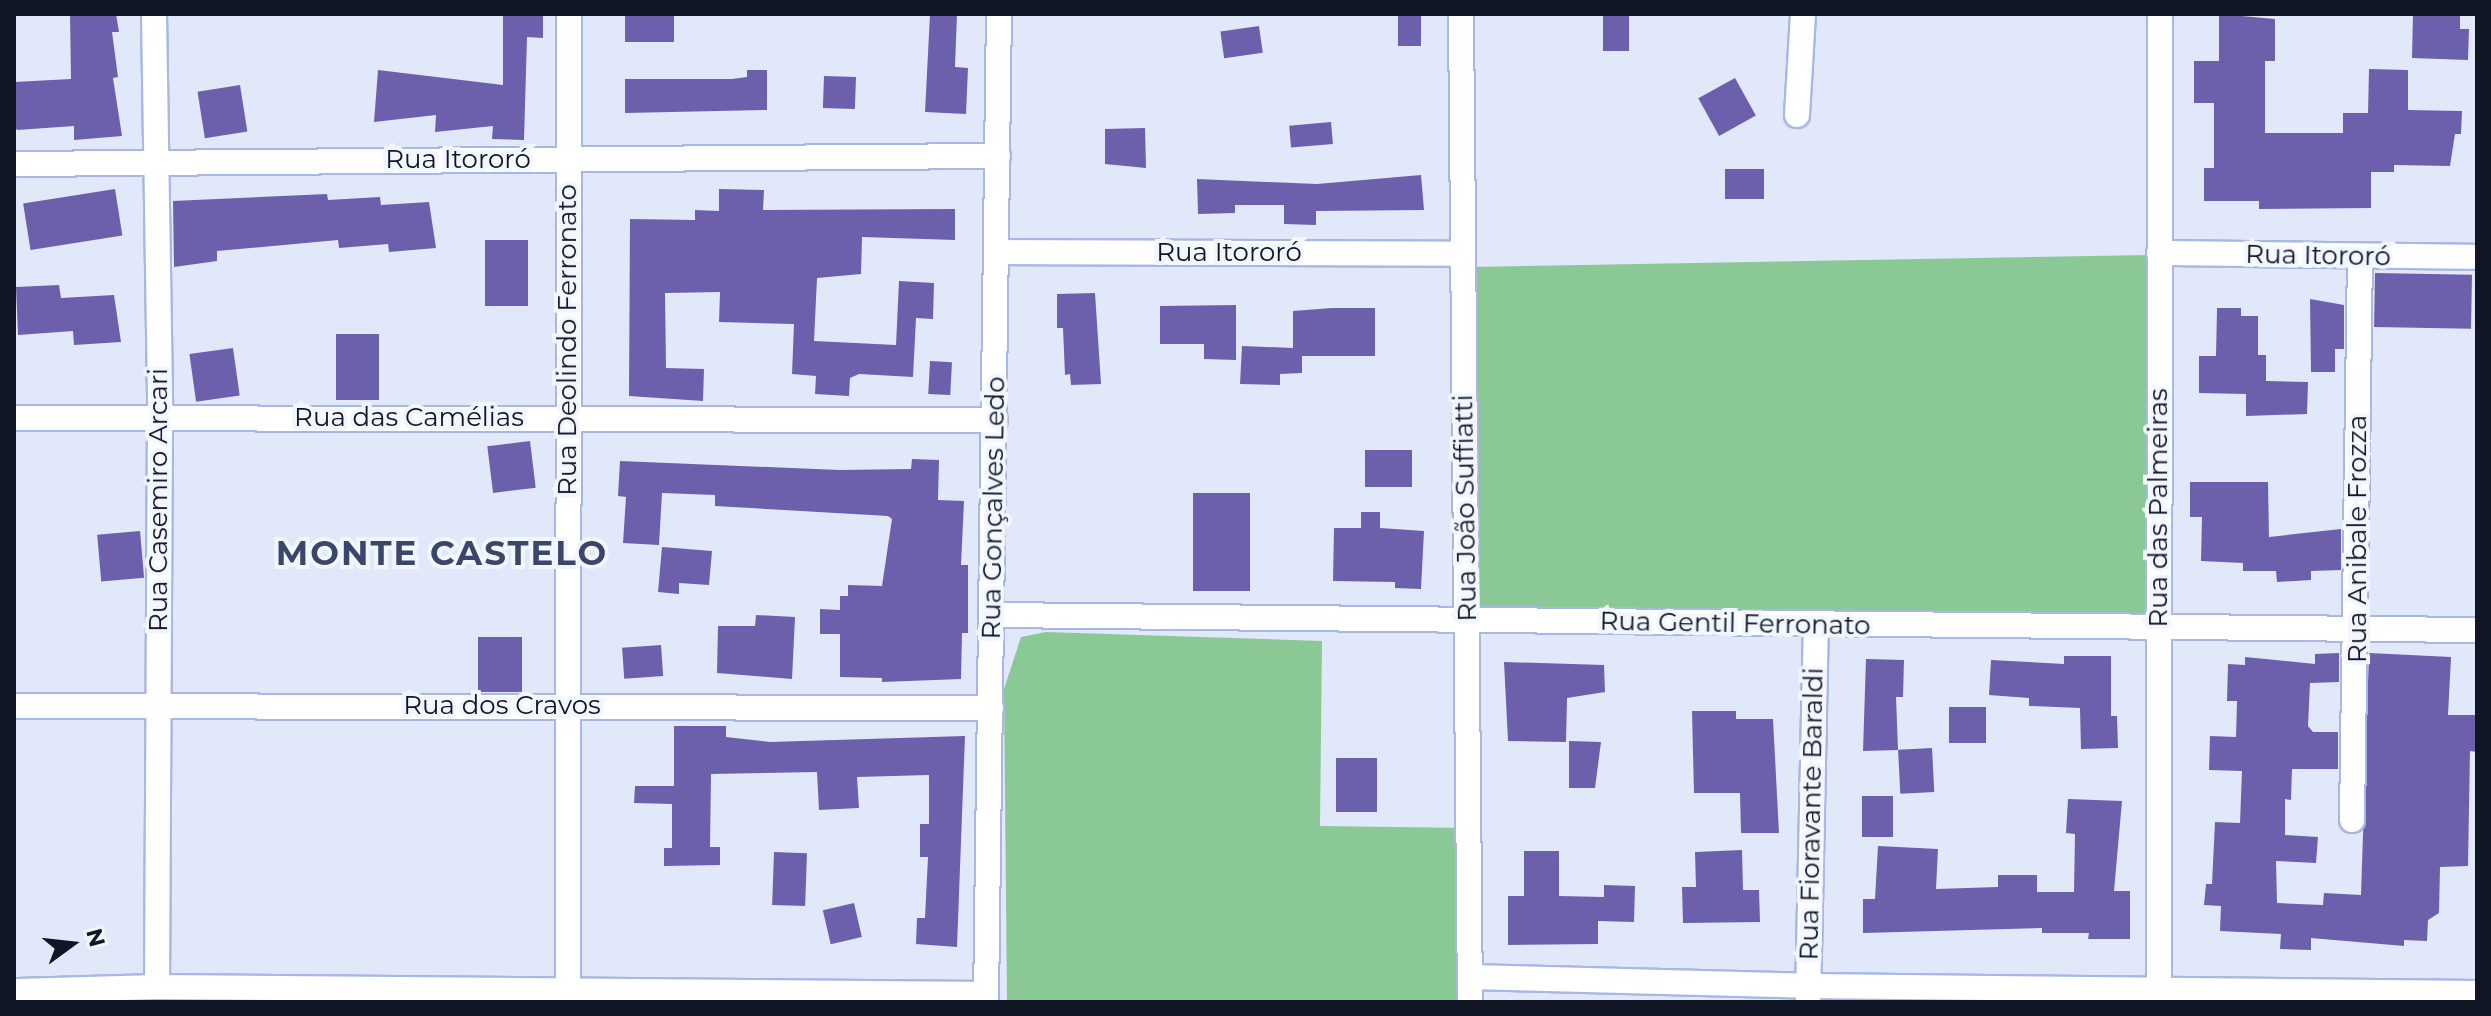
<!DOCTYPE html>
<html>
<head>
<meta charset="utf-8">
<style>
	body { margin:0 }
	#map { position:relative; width:2491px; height:1016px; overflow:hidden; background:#e1e8fa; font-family:Montserrat,sans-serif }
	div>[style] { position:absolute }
	.green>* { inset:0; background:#8ac895; transform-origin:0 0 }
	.building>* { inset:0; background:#6c60ad; transform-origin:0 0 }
	.roads { filter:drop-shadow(2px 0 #a8b8e2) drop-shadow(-2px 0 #a8b8e2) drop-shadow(0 2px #a8b8e2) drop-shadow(0 -2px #a8b8e2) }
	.minor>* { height:24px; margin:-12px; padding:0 12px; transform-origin:12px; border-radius:12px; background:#fff }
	span { translate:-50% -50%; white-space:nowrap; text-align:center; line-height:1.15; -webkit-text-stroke:8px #f2f6ff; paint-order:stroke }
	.street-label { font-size:26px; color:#111625 }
	.district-label { font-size:34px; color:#3a466a; font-weight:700; letter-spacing:2px }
	.frame { position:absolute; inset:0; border:16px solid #111625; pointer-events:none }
	.north { position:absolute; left:32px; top:904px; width:80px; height:80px; -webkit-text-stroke:6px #f2f6ff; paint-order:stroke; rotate:75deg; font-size:22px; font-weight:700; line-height:32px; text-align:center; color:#111625 }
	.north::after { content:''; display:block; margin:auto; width:28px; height:36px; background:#111625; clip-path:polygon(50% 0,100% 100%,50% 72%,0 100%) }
</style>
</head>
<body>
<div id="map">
	<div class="green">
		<div style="left:2150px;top:255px;width:363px;height:681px;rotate:89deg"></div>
		<div style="clip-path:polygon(1046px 632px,1322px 641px,1320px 826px,1468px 828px,1466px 1002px,1007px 1002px,1004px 689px,1021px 637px)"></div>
	</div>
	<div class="building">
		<div style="clip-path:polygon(70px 14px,116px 14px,119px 32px,112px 32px,118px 77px,113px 78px,122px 136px,74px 140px,74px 126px,17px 130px,14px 126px,14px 82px,71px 79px)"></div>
		<div style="left:625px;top:14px;width:49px;height:28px"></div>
		<div style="clip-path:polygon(930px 14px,957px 14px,955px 67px,968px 68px,966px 114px,925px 112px)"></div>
		<div style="left:1398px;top:14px;width:23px;height:32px"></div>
		<div style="left:1603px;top:14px;width:26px;height:37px"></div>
		<div style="clip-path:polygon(2219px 14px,2275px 19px,2275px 61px,2265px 61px,2265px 133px,2343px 133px,2343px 113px,2368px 113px,2369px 69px,2408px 70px,2408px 110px,2462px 111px,2461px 134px,2455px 134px,2450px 166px,2394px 165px,2394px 172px,2371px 172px,2371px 208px,2259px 209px,2259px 201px,2204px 201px,2204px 168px,2214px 168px,2214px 103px,2194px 103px,2194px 61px,2219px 61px)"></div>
		<div style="clip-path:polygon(2413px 14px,2460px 14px,2460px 29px,2469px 29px,2468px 60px,2412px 58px)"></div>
		<div style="clip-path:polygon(503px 15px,543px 16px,543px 38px,527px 37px,524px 140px,492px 139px,493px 126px,435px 132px,436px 115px,374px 122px,378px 70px,503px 85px)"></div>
		<div style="left:1259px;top:26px;width:27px;height:39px;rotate:82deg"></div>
		<div style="clip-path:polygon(747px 70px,767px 70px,767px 110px,625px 113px,625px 79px,732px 79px,747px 77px)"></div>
		<div style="left:824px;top:76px;width:32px;height:32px;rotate:2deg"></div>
		<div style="left:1735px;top:78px;width:43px;height:42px;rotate:61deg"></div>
		<div style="left:240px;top:85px;width:47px;height:43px;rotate:81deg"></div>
		<div style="left:1331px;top:122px;width:22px;height:42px;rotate:85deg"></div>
		<div style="clip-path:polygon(1145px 128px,1146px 168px,1105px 164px,1105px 129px)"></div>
		<div style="left:1764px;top:169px;width:30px;height:39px;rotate:90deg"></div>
		<div style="clip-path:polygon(1421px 175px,1424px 210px,1316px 211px,1316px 225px,1284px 224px,1284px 205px,1235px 205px,1235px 213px,1198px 214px,1197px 179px,1317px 184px)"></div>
		<div style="left:115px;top:189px;width:47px;height:93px;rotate:81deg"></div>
		<div style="clip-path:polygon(719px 189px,764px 190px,763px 210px,955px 209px,955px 240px,862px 237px,861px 274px,817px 278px,814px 341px,896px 345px,899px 281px,934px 283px,933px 319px,916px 318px,913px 377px,859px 374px,850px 378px,849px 396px,815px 394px,816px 376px,792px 374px,794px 324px,719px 322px,720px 292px,665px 293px,666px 368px,704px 369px,703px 401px,629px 396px,630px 219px,695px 220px,695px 210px,719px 211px)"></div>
		<div style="clip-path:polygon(327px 194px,328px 200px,380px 197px,381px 205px,429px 202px,436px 248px,389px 252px,388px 244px,339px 248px,338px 240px,217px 251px,217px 261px,174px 267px,173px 201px)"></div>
		<div style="left:485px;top:240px;width:43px;height:66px"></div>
		<div style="left:2375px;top:273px;width:97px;height:54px;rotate:1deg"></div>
		<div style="clip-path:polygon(59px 285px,61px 298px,114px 295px,121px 342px,74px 345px,73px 331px,18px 335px,16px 287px)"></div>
		<div style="clip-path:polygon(1095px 293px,1101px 384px,1071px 385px,1070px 374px,1065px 375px,1063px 328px,1057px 328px,1057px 294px)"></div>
		<div style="clip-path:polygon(2310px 299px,2344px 305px,2344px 349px,2335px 349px,2335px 372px,2311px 372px)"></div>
		<div style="clip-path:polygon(1236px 305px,1236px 360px,1204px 359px,1204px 344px,1160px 344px,1160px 306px)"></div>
		<div style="clip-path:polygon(1332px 308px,1375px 308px,1375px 356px,1302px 356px,1302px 373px,1280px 374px,1280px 385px,1240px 384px,1242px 346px,1293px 348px,1293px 311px)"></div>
		<div style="clip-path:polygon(2217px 308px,2241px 308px,2241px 316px,2258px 316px,2258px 355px,2266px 355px,2266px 381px,2308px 382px,2307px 414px,2246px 416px,2246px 394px,2199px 393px,2199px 356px,2216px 356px)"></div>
		<div style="left:336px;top:334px;width:43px;height:66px"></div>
		<div style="left:233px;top:348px;width:48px;height:44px;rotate:82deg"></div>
		<div style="left:930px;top:361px;width:22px;height:33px;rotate:3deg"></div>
		<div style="left:530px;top:441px;width:47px;height:43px;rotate:83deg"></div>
		<div style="left:1365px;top:450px;width:47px;height:37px"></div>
		<div style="clip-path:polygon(912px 459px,939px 460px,938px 500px,964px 501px,961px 565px,968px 565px,968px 633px,962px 633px,961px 679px,882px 682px,882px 678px,840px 677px,840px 634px,820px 634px,820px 609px,840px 610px,840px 596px,848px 596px,848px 585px,882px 586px,892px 519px,888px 516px,715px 506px,715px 495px,662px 493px,659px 545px,623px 543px,626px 497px,618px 496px,620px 461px,840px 470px,911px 469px)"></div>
		<div style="clip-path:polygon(2190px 482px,2268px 482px,2269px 537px,2341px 529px,2341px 570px,2311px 571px,2311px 580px,2277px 582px,2276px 571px,2243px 571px,2243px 563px,2201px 561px,2202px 517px,2190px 517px)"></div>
		<div style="left:1193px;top:493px;width:57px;height:98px"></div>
		<div style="clip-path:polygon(1361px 512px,1380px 512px,1380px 528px,1424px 531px,1421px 589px,1395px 588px,1395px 582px,1333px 581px,1334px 528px,1361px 528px)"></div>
		<div style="left:140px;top:531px;width:47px;height:43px;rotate:85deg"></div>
		<div style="clip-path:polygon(662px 547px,712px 551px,709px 585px,679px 583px,679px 594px,658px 592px)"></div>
		<div style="clip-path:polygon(756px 615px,795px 617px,792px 679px,717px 673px,718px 626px,755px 626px)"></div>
		<div style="left:478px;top:637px;width:44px;height:55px"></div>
		<div style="left:661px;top:645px;width:31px;height:39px;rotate:86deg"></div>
		<div style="clip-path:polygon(2339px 653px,2339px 682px,2310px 683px,2308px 726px,2313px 732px,2338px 732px,2338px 769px,2292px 769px,2291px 800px,2285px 799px,2285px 835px,2318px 837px,2316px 863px,2276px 861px,2277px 903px,2323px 905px,2324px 893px,2361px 895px,2369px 653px,2451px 657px,2448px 715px,2477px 715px,2477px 752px,2470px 751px,2468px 866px,2440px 867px,2439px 913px,2428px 920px,2427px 941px,2404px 940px,2404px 946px,2311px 938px,2311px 950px,2280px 949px,2281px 934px,2220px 931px,2221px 906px,2204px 905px,2206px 884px,2212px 884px,2215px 822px,2240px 823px,2242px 771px,2209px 770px,2210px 736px,2236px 737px,2237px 701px,2227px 701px,2228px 664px,2245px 665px,2245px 657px,2315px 664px,2315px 654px)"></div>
		<div style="clip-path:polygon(2064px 656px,2111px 656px,2111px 716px,2117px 716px,2118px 748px,2081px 749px,2080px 708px,2029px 706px,2029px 698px,1989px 695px,1991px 660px,2064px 664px)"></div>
		<div style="clip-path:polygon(1866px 659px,1904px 660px,1903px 697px,1896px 697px,1898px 750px,1863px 751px)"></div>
		<div style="clip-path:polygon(1504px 662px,1604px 665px,1605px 692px,1567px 698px,1566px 742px,1508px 741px)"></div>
		<div style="left:1949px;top:707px;width:37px;height:36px"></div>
		<div style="clip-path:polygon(1692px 711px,1736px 711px,1736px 719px,1773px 719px,1779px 833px,1741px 833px,1740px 793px,1694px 793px)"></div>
		<div style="clip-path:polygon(674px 726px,726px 726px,726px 737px,770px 742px,965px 736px,957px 947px,916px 944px,917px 918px,925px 918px,928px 857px,920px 857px,920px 824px,929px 824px,929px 775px,857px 777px,859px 808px,819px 810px,817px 772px,711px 774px,710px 847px,720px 847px,720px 865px,664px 866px,664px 848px,672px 848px,672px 804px,634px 803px,635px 786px,674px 786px)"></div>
		<div style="clip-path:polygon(1569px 741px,1601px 742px,1595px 788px,1569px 788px)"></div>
		<div style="left:1932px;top:748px;width:44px;height:34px;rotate:87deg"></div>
		<div style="left:1336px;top:758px;width:41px;height:54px"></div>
		<div style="left:1862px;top:796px;width:31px;height:41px"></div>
		<div style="clip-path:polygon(2068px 799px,2122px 801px,2114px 891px,2130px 891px,2130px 939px,2088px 939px,2089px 933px,2042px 933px,2042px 928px,1863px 933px,1863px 899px,1875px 899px,1878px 846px,1938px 849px,1936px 889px,1998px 887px,1998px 875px,2037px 875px,2037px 892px,2074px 892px,2075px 834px,2066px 833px)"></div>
		<div style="clip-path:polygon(1742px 850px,1743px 890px,1759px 890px,1760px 922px,1683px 923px,1682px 887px,1696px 887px,1695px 852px)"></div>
		<div style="clip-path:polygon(1524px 851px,1559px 851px,1559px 896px,1604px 897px,1604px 885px,1635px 886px,1634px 922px,1598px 921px,1598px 944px,1508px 945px,1508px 896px,1524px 896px)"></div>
		<div style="left:774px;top:852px;width:33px;height:53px;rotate:2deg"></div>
		<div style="left:854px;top:903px;width:35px;height:32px;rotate:77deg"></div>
	</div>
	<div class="roads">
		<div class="minor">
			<div style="left:154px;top:14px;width:404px;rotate:89.1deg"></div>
			<div style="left:160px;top:418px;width:569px;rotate:90.3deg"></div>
			<div style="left:1461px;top:14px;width:988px;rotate:89.48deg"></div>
			<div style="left:1797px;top:115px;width:101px;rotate:-86.6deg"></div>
			<div style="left:14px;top:164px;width:984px;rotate:-0.47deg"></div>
			<div style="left:997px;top:252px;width:464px;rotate:0.2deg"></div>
			<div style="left:2159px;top:253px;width:318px;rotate:0.7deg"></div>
			<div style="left:14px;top:418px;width:981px;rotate:0.12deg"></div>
			<div style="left:993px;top:615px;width:1484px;rotate:0.58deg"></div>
			<div style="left:14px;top:706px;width:977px;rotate:0.12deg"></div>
			<div style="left:2352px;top:820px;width:563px;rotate:-89.19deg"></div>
			<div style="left:1470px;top:977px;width:338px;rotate:1.5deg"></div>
			<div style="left:1808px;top:986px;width:669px;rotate:0.6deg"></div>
			<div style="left:1808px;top:1000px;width:373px;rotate:-88.8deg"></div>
			<div style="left:19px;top:1002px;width:11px;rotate:-95deg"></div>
			<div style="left:18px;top:991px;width:139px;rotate:-1.6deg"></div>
			<div style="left:157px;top:987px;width:829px;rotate:0.48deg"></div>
			<div style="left:568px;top:1002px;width:988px;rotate:-89.94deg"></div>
			<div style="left:986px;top:1002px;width:988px;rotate:-89.25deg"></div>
			<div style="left:2159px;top:1002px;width:988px;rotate:-89.94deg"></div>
		</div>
	</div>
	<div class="street-label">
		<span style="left:458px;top:160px">Rua Itororó</span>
		<span style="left:1229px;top:253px">Rua Itororó</span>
		<span style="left:2318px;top:256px;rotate:1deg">Rua Itororó</span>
		<span style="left:568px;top:340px;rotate:-90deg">Rua Deolindo Ferronato</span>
		<span style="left:409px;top:418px">Rua das Camélias</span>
		<span style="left:159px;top:500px;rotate:-90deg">Rua Casemiro Arcari</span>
		<span style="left:994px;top:508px;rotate:-89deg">Rua Gonçalves Ledo</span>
		<span style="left:1466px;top:508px;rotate:-91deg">Rua João Suffiatti</span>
		<span style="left:2159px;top:508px;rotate:-90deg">Rua das Palmeiras</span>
		<span style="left:2358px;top:539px;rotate:-90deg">Rua Anibale Frozza</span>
		<span style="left:1735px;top:624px;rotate:1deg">Rua Gentil Ferronato</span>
		<span style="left:502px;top:706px">Rua dos Cravos</span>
		<span style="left:1812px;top:814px;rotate:-89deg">Rua Fioravante Baraldi</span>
	</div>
	<div class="district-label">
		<span style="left:442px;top:554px">MONTE CASTELO</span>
	</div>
	<div class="frame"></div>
	<div class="north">N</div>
</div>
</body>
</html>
